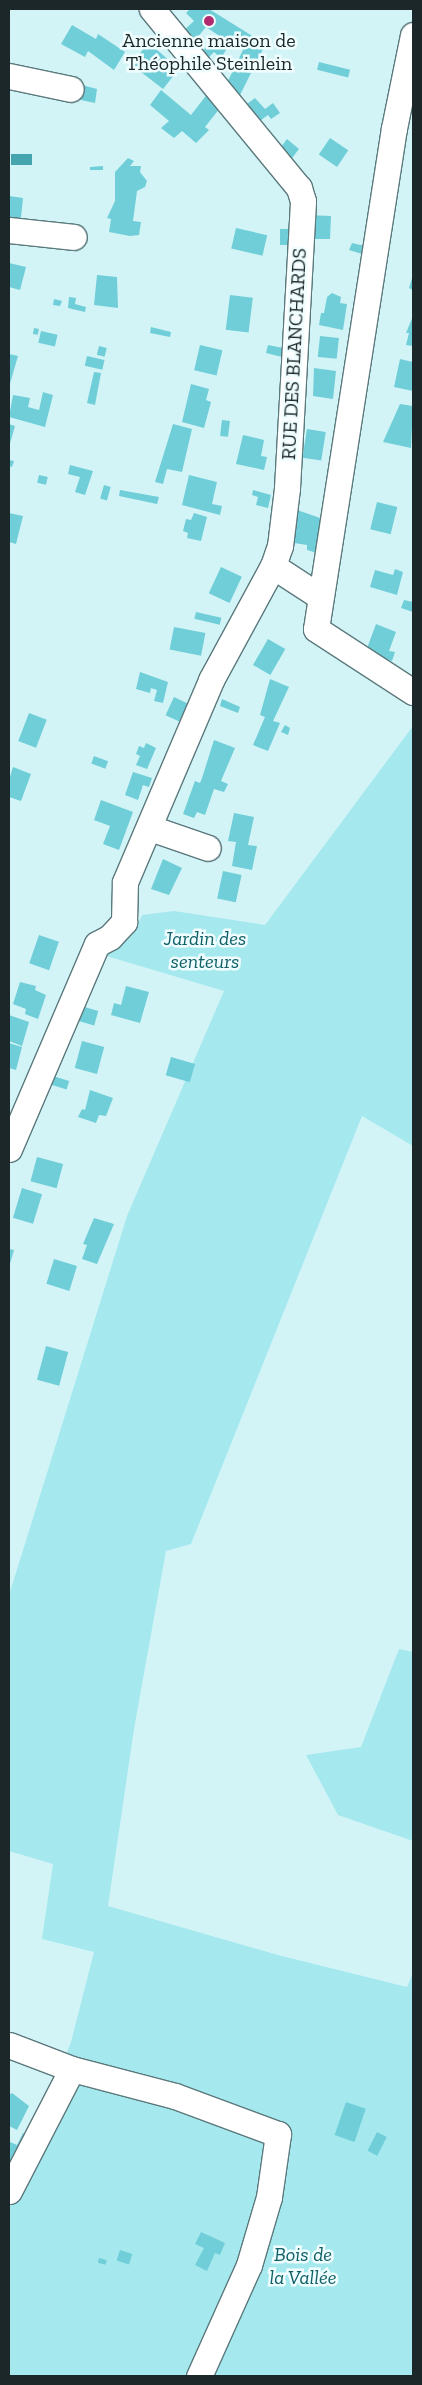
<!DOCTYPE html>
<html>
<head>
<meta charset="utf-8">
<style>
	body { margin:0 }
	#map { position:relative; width:422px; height:2385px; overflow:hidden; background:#d3f4f7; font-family:"Zilla Slab",serif }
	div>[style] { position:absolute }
	.green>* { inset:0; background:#a5e9ef }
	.water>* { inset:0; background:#44a5ae; transform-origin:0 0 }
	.building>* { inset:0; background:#6fced7; transform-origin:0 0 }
	.roads { filter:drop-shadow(1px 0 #5b797c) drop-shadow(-1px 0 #5b797c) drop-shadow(0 1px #5b797c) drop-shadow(0 -1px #5b797c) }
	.minor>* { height:25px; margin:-12.5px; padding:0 12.5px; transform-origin:12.5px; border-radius:12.5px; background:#fff }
	.dots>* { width:14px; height:14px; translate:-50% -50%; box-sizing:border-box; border:2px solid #f0fdfe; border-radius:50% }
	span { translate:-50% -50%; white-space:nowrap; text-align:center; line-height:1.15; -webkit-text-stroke:5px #f0fdfe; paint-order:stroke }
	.poi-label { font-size:20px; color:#1b2729 }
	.street-label { font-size:20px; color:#1b2729 }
	.park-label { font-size:20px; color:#0f6167; font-style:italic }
	.frame { position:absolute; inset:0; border:10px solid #1b2729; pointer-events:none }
</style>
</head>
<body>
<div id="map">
	<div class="green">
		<div style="clip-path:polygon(413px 726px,413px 1146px,362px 1116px,191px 1544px,166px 1551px,134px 1729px,108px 1906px,278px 1955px,407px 1987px,413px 1973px,413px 2376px,9px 2376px,9px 2207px,71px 2042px,94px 1952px,42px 1939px,53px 1864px,9px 1851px,9px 1595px,127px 1216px,224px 991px,93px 952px,124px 922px,137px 926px,142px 915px,174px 911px,265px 925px)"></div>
		<div style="clip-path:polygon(399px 1649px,413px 1652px,413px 1841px,338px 1815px,306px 1755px,361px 1747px)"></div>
	</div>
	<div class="water">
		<div style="left:11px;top:154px;width:21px;height:11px"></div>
	</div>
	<div class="building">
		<div style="clip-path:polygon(190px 9px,209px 9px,259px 40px,268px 39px,238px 99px,226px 85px,243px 50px,231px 42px,221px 58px,214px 52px,205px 61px,199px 54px,214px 40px,221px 44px,224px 39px,206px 27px,191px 45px,181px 33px,194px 21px,186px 13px)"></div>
		<div style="clip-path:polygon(72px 25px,96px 39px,98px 34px,125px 52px,114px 70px,88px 51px,85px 57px,61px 44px)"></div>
		<div style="clip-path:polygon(148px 42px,171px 62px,175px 63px,182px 55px,186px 60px,163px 89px,132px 65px)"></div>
		<div style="left:319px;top:62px;width:32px;height:8px;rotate:14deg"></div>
		<div style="clip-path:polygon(78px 84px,97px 89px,95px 103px,76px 99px)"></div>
		<div style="clip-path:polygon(212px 88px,224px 103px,205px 127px,209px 130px,196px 143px,182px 131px,174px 138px,161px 128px,169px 121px,150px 105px,161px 90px,191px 115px)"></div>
		<div style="clip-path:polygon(255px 98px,265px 109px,273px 103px,280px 113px,271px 119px,268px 115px,257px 123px,244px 106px)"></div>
		<div style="left:330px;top:138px;width:22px;height:20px;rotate:34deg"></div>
		<div style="clip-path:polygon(287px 139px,299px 149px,289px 162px,278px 151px)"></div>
		<div style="clip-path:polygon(128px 158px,134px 161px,130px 166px,141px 166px,140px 172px,147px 181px,145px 187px,137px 191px,133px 221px,141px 222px,139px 235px,130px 236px,109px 232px,111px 219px,107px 218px,115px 201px,115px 172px)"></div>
		<div style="clip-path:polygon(103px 166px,103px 170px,90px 170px,90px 167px)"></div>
		<div style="clip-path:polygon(9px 196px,23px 198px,20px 227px,9px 226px)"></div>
		<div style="clip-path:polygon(306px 215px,331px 216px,330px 239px,314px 239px,314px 244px,306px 246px)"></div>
		<div style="left:236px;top:228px;width:32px;height:21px;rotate:13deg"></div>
		<div style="left:280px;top:229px;width:12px;height:16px"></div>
		<div style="clip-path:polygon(352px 243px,365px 246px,362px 254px,349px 250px)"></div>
		<div style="clip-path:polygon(9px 263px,26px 267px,20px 290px,9px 287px)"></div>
		<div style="clip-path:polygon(97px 275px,117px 277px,118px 308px,94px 305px)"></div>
		<div style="clip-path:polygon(413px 275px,413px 290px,409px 288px)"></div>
		<div style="clip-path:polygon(332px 293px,341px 297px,340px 303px,347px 304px,343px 330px,319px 325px,321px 313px,324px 313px,327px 297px)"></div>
		<div style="left:230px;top:295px;width:23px;height:35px;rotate:7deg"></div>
		<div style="clip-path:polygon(69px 297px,76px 298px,75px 304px,86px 307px,85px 312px,68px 308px)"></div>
		<div style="clip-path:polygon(54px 299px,62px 301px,60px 306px,53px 305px)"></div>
		<div style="clip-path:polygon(413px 316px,413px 346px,406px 345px,409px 333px,406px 333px)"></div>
		<div style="clip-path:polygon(151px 327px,171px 332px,170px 337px,150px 333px)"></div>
		<div style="left:34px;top:328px;width:5px;height:6px;rotate:11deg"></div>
		<div style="left:41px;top:331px;width:17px;height:12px;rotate:13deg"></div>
		<div style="left:320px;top:336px;width:19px;height:21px;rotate:6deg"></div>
		<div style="left:200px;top:345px;width:23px;height:26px;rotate:13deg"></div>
		<div style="clip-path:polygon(268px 345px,283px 348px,282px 357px,266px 353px)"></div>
		<div style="left:99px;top:346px;width:8px;height:9px;rotate:14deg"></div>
		<div style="clip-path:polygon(9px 354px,18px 356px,9px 387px)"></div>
		<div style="left:87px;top:356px;width:18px;height:10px;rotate:13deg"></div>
		<div style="clip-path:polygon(400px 359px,413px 362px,413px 391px,394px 387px)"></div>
		<div style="clip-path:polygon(314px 368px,336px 371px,333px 399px,313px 396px)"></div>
		<div style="clip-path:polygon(94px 372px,101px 373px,95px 405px,87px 403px)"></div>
		<div style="clip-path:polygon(191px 384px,209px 389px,206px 400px,211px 402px,204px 428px,182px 422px)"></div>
		<div style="clip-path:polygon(43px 392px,53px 395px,45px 427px,9px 417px,13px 395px,30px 398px,28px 407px,39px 410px)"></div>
		<div style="clip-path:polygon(400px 404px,413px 406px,411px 448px,383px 442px)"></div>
		<div style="left:222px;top:420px;width:8px;height:16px;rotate:7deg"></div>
		<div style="clip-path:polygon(9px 424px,15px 426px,9px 447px)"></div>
		<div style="clip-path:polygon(173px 424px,192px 429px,182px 472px,167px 469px,163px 484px,155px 482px)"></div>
		<div style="left:307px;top:429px;width:19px;height:29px;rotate:9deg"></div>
		<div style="clip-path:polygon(243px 435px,264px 440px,261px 456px,267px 457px,264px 470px,236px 464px)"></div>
		<div style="clip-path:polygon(9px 460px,14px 461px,12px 467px,9px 466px)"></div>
		<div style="clip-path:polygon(70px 465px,93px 471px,85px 495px,75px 492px,80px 477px,68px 474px)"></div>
		<div style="left:39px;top:475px;width:9px;height:8px;rotate:13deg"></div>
		<div style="clip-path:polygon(189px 475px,217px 482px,212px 504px,222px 506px,220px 515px,182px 505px)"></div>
		<div style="left:104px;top:485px;width:7px;height:14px;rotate:16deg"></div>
		<div style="clip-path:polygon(120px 490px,159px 497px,157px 504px,119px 496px)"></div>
		<div style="clip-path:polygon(253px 490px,271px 495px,268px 508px,256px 505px,258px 497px,252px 495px)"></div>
		<div style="left:377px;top:502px;width:21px;height:28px;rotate:14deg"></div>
		<div style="clip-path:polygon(297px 510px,323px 519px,317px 553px,307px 550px,307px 545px,294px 543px)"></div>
		<div style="clip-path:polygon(9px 513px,23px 516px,16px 544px,9px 542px)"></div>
		<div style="clip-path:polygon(194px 513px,207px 517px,201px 541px,187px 538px,188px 533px,183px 531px,186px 519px,191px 520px)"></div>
		<div style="left:221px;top:567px;width:23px;height:29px;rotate:25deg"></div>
		<div style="clip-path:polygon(395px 569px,403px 572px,397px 595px,370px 587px,375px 570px,393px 575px)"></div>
		<div style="clip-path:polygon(404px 600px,413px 602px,413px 612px,401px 608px)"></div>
		<div style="left:196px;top:612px;width:26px;height:7px;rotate:13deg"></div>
		<div style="clip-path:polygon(376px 624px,396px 632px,389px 651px,395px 652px,392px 661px,386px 659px,385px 662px,366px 651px)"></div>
		<div style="left:174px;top:627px;width:32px;height:23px;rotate:11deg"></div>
		<div style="left:268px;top:639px;width:20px;height:30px;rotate:30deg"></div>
		<div style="clip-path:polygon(140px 672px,168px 682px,163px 703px,154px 701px,157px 690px,151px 688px,150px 693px,136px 689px)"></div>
		<div style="clip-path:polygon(270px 679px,289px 687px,273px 721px,280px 723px,268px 751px,253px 745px,265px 717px,260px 715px)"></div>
		<div style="left:174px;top:697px;width:17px;height:20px;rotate:25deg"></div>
		<div style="clip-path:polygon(222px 699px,240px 707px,238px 713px,220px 706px)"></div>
		<div style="left:29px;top:713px;width:19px;height:30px;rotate:21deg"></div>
		<div style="clip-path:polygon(285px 725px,290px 728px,288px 735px,281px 732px)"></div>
		<div style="clip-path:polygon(214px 740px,235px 748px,221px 781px,228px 784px,224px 792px,214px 789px,205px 815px,197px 812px,194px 818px,183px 814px,195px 781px,200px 783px,202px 778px)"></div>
		<div style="clip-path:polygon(146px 743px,156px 748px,147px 769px,136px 765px,140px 756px,136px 754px,139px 746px,144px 748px)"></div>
		<div style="left:94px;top:756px;width:15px;height:8px;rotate:20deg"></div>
		<div style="clip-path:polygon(13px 767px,31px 774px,21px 801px,9px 797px,9px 780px)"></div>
		<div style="clip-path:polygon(133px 772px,152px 778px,149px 787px,143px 785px,138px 800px,125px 795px)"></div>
		<div style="clip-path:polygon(101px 800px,133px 812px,119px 850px,103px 844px,110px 826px,94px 820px)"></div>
		<div style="clip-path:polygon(234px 813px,254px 817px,248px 845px,257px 846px,252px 870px,232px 866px,236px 842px,228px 841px)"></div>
		<div style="clip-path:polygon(163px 859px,182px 868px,169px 895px,151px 889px)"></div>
		<div style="left:223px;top:871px;width:19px;height:28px;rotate:12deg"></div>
		<div style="left:39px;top:935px;width:21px;height:30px;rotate:19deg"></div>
		<div style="clip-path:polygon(20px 982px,36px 986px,35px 990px,46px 995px,38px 1019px,25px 1014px,26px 1009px,13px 1004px)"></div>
		<div style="clip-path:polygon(126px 986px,149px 992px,140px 1023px,111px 1015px,114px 1003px,121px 1005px)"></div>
		<div style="left:81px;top:1006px;width:18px;height:15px;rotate:16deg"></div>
		<div style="clip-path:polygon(9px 1015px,29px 1022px,22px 1046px,9px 1041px)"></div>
		<div style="left:82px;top:1041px;width:23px;height:28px;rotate:15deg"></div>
		<div style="clip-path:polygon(9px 1043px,22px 1047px,16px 1070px,9px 1068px)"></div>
		<div style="left:171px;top:1057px;width:25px;height:19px;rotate:16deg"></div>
		<div style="left:53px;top:1076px;width:17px;height:9px;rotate:17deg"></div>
		<div style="clip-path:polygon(90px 1090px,113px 1098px,106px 1116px,99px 1115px,96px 1123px,78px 1117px,82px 1109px,85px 1110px)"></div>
		<div style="left:37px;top:1157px;width:27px;height:25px;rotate:15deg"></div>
		<div style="left:22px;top:1188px;width:21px;height:31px;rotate:17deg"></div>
		<div style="clip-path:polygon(94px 1218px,114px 1224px,97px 1264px,82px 1259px,87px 1245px,83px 1244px)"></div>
		<div style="clip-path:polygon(9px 1249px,14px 1250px,9px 1267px)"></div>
		<div style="left:54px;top:1259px;width:24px;height:26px;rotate:17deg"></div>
		<div style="left:46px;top:1346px;width:23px;height:35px;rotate:15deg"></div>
		<div style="clip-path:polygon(12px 2093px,29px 2106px,17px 2130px,9px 2126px,9px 2095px)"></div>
		<div style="left:346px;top:2102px;width:21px;height:35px;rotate:19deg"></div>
		<div style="left:377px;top:2132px;width:11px;height:21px;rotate:27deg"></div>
		<div style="clip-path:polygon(23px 2133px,31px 2137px,9px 2165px,9px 2145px,10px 2142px,17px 2145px)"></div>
		<div style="clip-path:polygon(201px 2232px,225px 2243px,220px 2255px,215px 2253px,207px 2271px,195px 2265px,204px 2248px,195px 2244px)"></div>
		<div style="left:120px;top:2250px;width:13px;height:11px;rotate:18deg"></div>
		<div style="left:99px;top:2258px;width:8px;height:5px;rotate:14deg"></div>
	</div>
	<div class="roads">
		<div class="minor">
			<div style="left:413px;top:35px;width:95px;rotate:101.5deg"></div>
			<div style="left:394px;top:128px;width:507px;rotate:98.85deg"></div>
			<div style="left:316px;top:629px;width:116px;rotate:33deg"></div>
			<div style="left:9px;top:76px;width:63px;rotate:11.8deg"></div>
			<div style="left:9px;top:230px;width:65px;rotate:6.1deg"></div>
			<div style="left:273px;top:566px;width:55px;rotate:33.1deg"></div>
			<div style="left:150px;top:828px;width:61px;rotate:19deg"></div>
			<div style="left:9px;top:1149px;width:223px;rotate:-66.8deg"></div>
			<div style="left:97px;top:944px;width:15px;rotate:-28deg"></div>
			<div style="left:110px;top:937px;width:21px;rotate:-47deg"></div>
			<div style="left:124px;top:922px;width:40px;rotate:-88.6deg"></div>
			<div style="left:125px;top:882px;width:220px;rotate:-66.9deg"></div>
			<div style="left:211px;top:680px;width:130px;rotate:-61.5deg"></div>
			<div style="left:273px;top:566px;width:21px;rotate:-71deg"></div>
			<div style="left:280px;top:546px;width:58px;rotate:-83.1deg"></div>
			<div style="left:287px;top:488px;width:287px;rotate:-86.8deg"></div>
			<div style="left:303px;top:201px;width:14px;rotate:-107deg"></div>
			<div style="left:299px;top:188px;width:232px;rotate:-129.4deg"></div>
			<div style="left:9px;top:2045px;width:67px;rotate:20.9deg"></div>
			<div style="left:72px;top:2069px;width:106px;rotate:14.7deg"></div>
			<div style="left:175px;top:2096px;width:110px;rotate:20.3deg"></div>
			<div style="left:278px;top:2134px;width:64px;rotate:98.1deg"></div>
			<div style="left:269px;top:2197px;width:71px;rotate:106.4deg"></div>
			<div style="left:249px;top:2265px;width:122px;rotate:114.2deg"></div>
			<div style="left:9px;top:2191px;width:137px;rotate:-62.7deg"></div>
		</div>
	</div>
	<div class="dots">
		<div style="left:209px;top:21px;background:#b02a70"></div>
	</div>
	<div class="poi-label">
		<span style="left:209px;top:52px">Ancienne maison de<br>Théophile Steinlein</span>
	</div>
	<div class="street-label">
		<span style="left:294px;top:354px;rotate:-87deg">RUE DES BLANCHARDS</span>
	</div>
	<div class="park-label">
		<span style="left:205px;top:950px">Jardin des<br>senteurs</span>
		<span style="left:303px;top:2266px">Bois de<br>la Vallée</span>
	</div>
	<div class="frame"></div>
</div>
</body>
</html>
